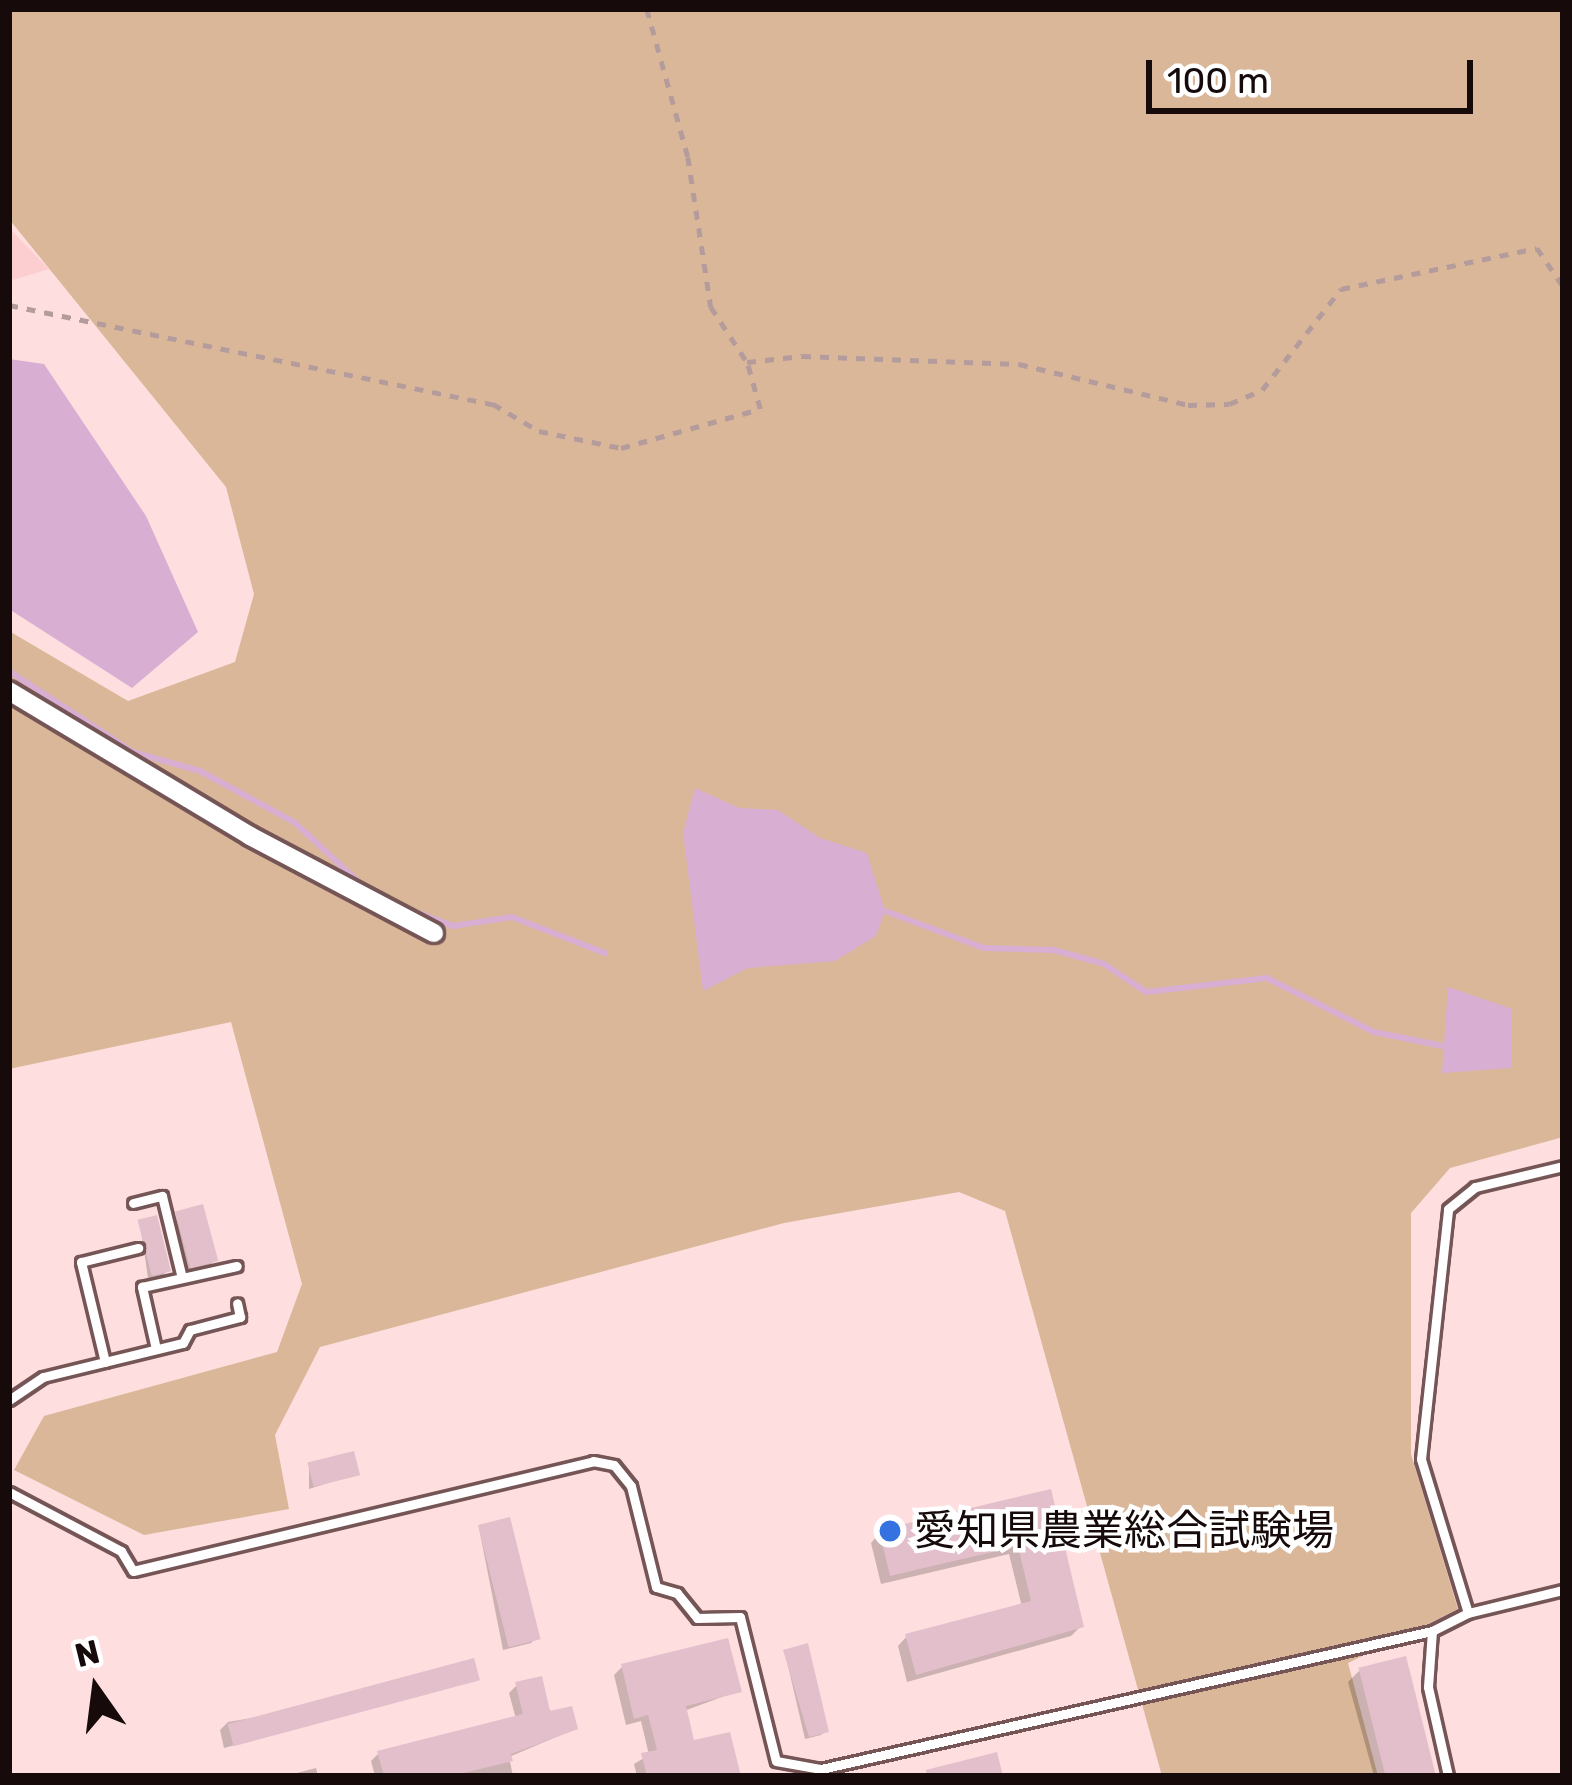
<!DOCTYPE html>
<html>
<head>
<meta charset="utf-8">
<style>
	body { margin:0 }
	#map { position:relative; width:1572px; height:1785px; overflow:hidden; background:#fedede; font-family:Rubik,"Noto Sans JP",sans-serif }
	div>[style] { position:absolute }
	.built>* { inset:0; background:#fdcecf }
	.green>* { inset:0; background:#d9b798 }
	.water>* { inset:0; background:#d8aed3 }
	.shadow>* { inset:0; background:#0003 }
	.stream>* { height:6px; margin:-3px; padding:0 3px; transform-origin:3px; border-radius:3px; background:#d8aed3 }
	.building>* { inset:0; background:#e3bfcc; transform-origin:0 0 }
	.path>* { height:4.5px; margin-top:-2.25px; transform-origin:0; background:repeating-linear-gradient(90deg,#b59c9c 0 9px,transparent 0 18px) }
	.roads { filter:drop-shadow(3px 0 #755556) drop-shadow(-3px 0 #755556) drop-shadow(0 3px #755556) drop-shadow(0 -3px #755556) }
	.service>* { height:9px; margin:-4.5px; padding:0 4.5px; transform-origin:4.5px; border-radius:4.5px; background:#fff }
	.minor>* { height:18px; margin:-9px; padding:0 9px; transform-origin:9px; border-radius:9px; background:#fff }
	.dots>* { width:33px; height:33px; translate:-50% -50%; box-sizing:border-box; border:6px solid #fff; border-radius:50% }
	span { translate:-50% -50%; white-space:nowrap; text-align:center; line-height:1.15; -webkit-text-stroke:9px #fff; paint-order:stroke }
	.poi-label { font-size:42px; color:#160a0a }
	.left { translate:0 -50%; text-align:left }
	.frame { position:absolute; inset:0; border:12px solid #160a0a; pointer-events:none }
	.north { position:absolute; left:36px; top:1629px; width:120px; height:120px; -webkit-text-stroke:9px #fff; paint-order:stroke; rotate:346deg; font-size:33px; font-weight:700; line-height:48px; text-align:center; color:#160a0a }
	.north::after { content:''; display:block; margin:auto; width:42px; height:54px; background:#160a0a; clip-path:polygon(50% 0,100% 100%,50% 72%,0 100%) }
	.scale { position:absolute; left:1146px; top:60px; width:327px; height:54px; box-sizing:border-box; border:6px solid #160a0a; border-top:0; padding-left:15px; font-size:36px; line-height:42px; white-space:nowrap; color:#160a0a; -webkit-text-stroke:9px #fff; paint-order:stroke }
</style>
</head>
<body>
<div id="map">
	<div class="built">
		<div style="clip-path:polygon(9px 228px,49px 269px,9px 281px)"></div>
	</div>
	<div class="green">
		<div style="clip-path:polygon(9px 9px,1563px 9px,1563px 1137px,1450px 1168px,1411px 1213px,1411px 1454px,1458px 1609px,1348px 1663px,1378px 1776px,1162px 1776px,1005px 1211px,959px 1192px,784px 1223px,320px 1347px,275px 1435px,289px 1509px,144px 1535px,14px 1470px,44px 1416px,277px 1352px,302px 1284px,231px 1022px,9px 1069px,9px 631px,128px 701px,235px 662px,254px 594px,226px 487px,9px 219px)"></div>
	</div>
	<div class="water">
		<div style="clip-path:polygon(9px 359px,44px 364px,146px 516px,198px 632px,132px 688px,9px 609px)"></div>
		<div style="clip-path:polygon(695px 788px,739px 808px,778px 810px,820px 838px,867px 853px,885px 911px,876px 936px,835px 961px,748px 968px,703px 991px,683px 833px)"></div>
		<div style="clip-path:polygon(1448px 987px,1512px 1009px,1511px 1068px,1442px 1073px)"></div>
	</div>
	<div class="shadow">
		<div style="clip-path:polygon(176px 1214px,215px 1260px,210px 1265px,184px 1271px)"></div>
		<div style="clip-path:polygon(140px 1223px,168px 1270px,163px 1275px,148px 1278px)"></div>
		<div style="clip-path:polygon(309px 1466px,356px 1474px,309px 1489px)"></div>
		<div style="clip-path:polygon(1049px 1492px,1081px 1626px,1071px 1636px,907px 1682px,898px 1646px,907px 1636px,1022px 1607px,1009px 1554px,881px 1584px,871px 1543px,880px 1533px)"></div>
		<div style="clip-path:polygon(479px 1528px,536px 1638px,531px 1643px,503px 1650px)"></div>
		<div style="clip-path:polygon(785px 1653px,825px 1731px,821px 1735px,805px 1739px)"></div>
		<div style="clip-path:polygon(622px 1667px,738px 1691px,684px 1711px,692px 1744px,735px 1776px,637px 1776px,634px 1764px,649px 1755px,641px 1721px,626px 1725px,614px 1675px)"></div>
		<div style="clip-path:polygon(1359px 1671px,1431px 1776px,1374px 1776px,1348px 1682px)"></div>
		<div style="clip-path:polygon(476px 1679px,224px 1748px,220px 1730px,228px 1722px)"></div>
		<div style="clip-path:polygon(517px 1685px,575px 1729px,509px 1757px,513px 1776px,375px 1776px,371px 1761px,379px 1753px,516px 1719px,509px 1693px)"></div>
		<div style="clip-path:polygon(316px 1768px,318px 1776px,285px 1776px)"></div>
	</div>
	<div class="stream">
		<div style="left:9px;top:671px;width:148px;rotate:33.2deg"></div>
		<div style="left:133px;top:752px;width:70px;rotate:15.8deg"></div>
		<div style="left:200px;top:771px;width:107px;rotate:28.5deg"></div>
		<div style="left:294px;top:822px;width:94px;rotate:42.8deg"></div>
		<div style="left:400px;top:906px;width:57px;rotate:20.7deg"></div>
		<div style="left:453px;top:926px;width:60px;rotate:-8.7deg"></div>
		<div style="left:512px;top:917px;width:100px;rotate:21.2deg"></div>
		<div style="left:885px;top:911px;width:106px;rotate:20.5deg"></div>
		<div style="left:984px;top:948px;width:70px;rotate:1.6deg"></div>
		<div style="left:1054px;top:950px;width:52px;rotate:15.6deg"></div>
		<div style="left:1104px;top:964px;width:50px;rotate:33.7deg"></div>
		<div style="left:1146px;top:992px;width:122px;rotate:-6.6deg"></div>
		<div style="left:1267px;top:978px;width:120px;rotate:26.8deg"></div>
		<div style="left:1374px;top:1032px;width:70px;rotate:11.5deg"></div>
	</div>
	<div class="building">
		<div style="left:203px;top:1204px;width:59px;height:29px;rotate:75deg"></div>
		<div style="left:157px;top:1215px;width:58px;height:20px;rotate:76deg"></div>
		<div style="left:354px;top:1451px;width:25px;height:48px;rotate:76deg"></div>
		<div style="clip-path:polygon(1051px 1489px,1084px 1627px,916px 1675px,905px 1634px,1031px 1601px,1018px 1546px,890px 1576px,879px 1530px)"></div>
		<div style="left:510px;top:1517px;width:126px;height:33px;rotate:76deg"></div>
		<div style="clip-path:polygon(728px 1638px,742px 1692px,686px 1706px,694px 1740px,730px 1732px,741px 1776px,647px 1776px,641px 1753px,657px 1750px,648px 1715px,634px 1719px,621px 1664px)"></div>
		<div style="clip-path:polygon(808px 1643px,829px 1732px,809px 1737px,783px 1650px)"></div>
		<div style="left:1406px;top:1656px;width:124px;height:49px;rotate:76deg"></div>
		<div style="left:474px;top:1658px;width:23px;height:255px;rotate:75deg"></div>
		<div style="clip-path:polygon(542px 1676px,550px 1711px,572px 1706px,578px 1729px,511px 1754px,513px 1761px,451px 1776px,384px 1776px,377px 1751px,523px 1714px,515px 1682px)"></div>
		<div style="clip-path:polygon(997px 1752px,1003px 1776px,927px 1776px,926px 1770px)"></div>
	</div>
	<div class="path">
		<div style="left:647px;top:9px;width:154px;rotate:74.5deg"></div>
		<div style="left:688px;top:157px;width:152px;rotate:81.3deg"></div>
		<div style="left:711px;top:307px;width:66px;rotate:56.8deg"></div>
		<div style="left:9px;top:305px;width:494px;rotate:11.6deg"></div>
		<div style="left:493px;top:404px;width:53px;rotate:30.4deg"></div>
		<div style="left:539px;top:431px;width:84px;rotate:11.7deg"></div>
		<div style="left:621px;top:448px;width:144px;rotate:-15.7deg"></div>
		<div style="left:760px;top:409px;width:49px;rotate:-105.5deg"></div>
		<div style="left:747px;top:362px;width:55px;rotate:-6.2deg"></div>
		<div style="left:802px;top:356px;width:217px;rotate:2.1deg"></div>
		<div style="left:1019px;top:364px;width:174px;rotate:13.6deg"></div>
		<div style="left:1188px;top:405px;width:41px;rotate:-1.4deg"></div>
		<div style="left:1229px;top:404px;width:36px;rotate:-23deg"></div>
		<div style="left:1262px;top:390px;width:128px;rotate:-52deg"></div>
		<div style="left:1341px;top:289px;width:200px;rotate:-11.8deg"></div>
		<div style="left:1537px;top:248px;width:46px;rotate:55.6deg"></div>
	</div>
	<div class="roads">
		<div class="service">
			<div style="left:133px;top:1203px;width:30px;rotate:-14deg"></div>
			<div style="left:162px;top:1196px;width:84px;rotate:76.3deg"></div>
			<div style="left:156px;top:1349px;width:64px;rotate:-102.7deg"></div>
			<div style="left:142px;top:1287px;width:97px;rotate:-12.5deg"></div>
			<div style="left:105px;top:1362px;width:103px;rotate:-103.5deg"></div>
			<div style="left:81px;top:1262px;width:59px;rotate:-13.8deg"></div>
			<div style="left:9px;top:1400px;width:41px;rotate:-34.1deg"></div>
			<div style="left:43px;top:1377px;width:144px;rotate:-13.7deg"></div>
			<div style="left:183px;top:1343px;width:15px;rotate:-62deg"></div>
			<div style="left:190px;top:1330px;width:52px;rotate:-14.6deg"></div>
			<div style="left:240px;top:1317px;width:14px;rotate:-102deg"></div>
			<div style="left:9px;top:1492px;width:127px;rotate:27.8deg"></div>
			<div style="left:121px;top:1551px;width:23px;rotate:59deg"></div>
			<div style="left:133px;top:1571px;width:473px;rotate:-13.4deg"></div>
			<div style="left:593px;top:1461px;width:21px;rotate:11deg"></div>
			<div style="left:614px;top:1465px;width:27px;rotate:51deg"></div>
			<div style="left:631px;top:1486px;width:104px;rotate:76.1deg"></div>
			<div style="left:656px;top:1587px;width:22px;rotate:16deg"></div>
			<div style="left:677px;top:1593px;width:32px;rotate:51deg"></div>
			<div style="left:697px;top:1618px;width:43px;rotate:-1.3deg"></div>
			<div style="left:740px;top:1617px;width:148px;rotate:76deg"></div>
			<div style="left:776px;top:1761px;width:46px;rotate:10.1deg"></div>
			<div style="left:821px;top:1769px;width:626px;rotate:-12.73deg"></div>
			<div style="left:1432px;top:1631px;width:40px;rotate:-26.6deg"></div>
			<div style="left:1468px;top:1613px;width:98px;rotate:-13.6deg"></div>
			<div style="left:1468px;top:1613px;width:161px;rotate:-107deg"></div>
			<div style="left:1421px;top:1459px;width:251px;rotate:-83.8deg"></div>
			<div style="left:1448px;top:1209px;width:35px;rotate:-39deg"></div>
			<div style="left:1475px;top:1187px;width:90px;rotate:-13.4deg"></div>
			<div style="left:1432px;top:1631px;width:56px;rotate:94.1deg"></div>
			<div style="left:1428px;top:1687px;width:91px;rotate:77.3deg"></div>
		</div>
		<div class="minor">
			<div style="left:9px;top:691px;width:281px;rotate:31deg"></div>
			<div style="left:250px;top:836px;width:208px;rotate:27.8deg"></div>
		</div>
	</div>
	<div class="dots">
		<div style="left:890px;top:1531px;background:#3572e1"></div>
	</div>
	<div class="poi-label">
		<span class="left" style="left:914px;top:1531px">愛知県農業総合試験場</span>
	</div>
	<div class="frame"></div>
	<div class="north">N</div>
	<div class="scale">100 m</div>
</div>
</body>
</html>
